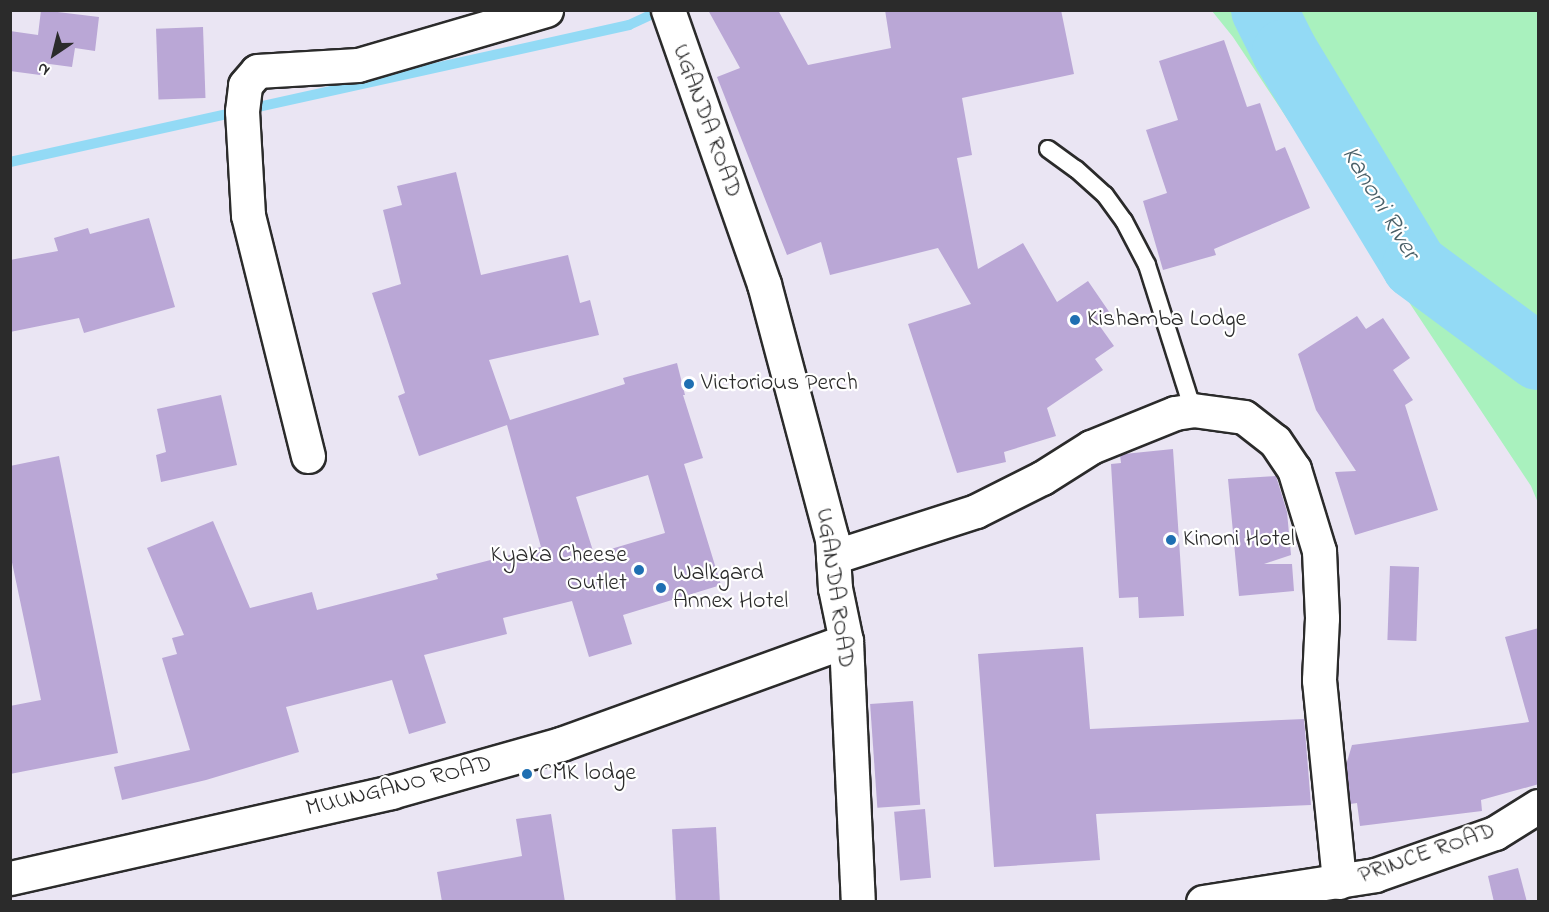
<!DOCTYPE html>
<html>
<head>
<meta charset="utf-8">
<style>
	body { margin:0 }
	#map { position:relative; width:1549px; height:912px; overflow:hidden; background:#eae5f3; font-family:"Indie Flower",sans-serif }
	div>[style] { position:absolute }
	.green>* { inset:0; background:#a9f1be }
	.stream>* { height:10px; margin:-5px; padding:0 5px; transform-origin:5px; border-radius:5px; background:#93daf5 }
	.river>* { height:66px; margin:-33px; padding:0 33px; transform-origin:33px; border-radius:33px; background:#93daf5 }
	.building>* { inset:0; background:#baa7d6; transform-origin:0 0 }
	.roads { filter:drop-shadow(2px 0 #2b2b2b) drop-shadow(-2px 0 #2b2b2b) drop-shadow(0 2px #2b2b2b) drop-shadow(0 -2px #2b2b2b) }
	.lane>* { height:16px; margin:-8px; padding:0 8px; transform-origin:8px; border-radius:8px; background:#fff }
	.street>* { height:33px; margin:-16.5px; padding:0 16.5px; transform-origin:16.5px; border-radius:16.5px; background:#fff }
	.secondary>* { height:33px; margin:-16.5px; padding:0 16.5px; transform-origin:16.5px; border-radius:16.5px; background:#fff }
	.dots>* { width:16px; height:16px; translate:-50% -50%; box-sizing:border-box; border:3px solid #fff; border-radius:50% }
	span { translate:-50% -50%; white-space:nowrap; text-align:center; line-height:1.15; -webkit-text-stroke:4.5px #fff; paint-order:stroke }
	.street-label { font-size:24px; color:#2b2b2b }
	.poi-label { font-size:24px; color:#2b2b2b }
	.left { translate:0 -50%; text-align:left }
	.right { translate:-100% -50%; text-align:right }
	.water-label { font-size:26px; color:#4a6068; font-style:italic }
	.frame { position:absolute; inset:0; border:12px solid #2b2b2b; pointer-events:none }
	.north { position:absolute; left:24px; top:24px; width:60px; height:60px; -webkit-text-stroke:4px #fff; paint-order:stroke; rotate:215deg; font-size:16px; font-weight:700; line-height:24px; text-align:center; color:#2b2b2b }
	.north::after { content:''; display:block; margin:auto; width:21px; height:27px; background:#2b2b2b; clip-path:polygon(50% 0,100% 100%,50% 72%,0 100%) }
</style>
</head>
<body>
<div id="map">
	<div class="green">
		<div style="clip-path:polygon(1212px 11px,1538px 11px,1538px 503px,1531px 486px,1233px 37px)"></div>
	</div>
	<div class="stream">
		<div style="left:10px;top:162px;width:634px;rotate:-12.48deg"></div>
		<div style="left:629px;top:25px;width:35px;rotate:-25deg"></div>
	</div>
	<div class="river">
		<div style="left:1264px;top:10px;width:47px;rotate:63.4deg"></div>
		<div style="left:1285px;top:52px;width:250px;rotate:58.7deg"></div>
		<div style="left:1415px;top:266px;width:153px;rotate:36.5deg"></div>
	</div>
	<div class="building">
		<div style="clip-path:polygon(41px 10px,99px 17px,95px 51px,75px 48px,72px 67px,42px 63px,40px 75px,10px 71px,10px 31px,38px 35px)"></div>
		<div style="clip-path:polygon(708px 10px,778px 10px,808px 65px,891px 48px,885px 10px,1061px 10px,1074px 74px,962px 98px,972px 155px,957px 158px,978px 269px,1023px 243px,1057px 302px,1088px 281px,1112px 316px,1099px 325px,1114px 346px,1095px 359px,1103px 370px,1047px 408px,1056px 436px,1004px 452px,1006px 462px,957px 473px,908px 324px,971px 304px,938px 248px,830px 275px,821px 242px,787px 255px,717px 77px,740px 68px)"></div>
		<div style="left:203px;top:27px;width:71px;height:47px;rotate:88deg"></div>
		<div style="clip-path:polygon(1224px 40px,1247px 107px,1260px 103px,1276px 151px,1285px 147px,1310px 208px,1214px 249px,1216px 255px,1163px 270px,1143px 201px,1167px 193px,1146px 130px,1178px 120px,1159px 61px)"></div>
		<div style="clip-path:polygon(evenodd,456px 172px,481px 275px,568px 255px,580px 303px,590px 300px,599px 335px,489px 360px,510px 420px,625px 384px,623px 378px,677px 363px,685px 395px,683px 395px,703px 458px,684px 464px,721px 585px,623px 615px,632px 644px,589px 657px,572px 601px,503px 618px,507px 634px,424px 655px,446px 723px,409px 734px,392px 680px,286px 707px,299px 752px,206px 780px,122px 800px,114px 767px,190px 750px,162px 658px,177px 654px,172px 638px,184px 635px,147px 548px,213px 521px,250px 608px,312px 592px,317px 610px,438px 579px,436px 574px,541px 547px,507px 425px,419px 456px,398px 396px,405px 393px,372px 293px,401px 284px,383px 210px,402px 205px,397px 186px,456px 172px,648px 475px,665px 533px,594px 554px,576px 497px,648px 475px)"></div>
		<div style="clip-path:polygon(149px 218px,175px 307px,84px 333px,79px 318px,10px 332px,10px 260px,58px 251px,54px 238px,88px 228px,90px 234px)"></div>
		<div style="clip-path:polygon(1357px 316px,1366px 329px,1383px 318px,1410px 358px,1393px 370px,1413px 400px,1405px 405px,1438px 510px,1355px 535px,1335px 472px,1356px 471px,1316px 410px,1298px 354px)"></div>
		<div style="clip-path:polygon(221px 395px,237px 465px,161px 482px,156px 455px,166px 452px,157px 409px)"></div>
		<div style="clip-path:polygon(1173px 449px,1184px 616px,1139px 618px,1138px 597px,1119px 598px,1111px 464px,1121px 463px,1120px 455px,1124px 454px)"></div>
		<div style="clip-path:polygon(59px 456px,118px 753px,10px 774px,10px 706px,41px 700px,10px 553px,10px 466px)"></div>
		<div style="clip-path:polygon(1276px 476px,1287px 512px,1291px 555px,1264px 564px,1292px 564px,1294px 591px,1239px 596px,1228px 479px)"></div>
		<div style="left:1390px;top:566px;width:29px;height:74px;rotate:2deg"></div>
		<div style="clip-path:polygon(1539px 628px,1539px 784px,1481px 800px,1482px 811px,1360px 826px,1357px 803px,1350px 804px,1346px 765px,1352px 745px,1529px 722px,1505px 637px)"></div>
		<div style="clip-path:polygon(1083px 647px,1090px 729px,1304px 719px,1311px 805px,1096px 814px,1100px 860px,994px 867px,978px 654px)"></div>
		<div style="left:913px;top:701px;width:104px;height:43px;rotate:86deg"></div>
		<div style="left:925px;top:809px;width:69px;height:31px;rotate:85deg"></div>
		<div style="clip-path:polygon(551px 814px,565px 902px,442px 902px,437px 872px,522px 856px,516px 819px)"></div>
		<div style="left:716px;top:827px;width:75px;height:44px;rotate:87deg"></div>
		<div style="clip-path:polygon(1518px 868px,1527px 902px,1494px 902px,1488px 876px)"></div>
	</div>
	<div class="roads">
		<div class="lane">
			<div style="left:1048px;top:149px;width:34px;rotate:36deg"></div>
			<div style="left:1076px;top:169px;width:39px;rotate:42deg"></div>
			<div style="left:1105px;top:195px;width:32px;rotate:54deg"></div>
			<div style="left:1124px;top:221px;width:50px;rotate:62.4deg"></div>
			<div style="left:1147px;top:265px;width:152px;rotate:72.4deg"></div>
		</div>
		<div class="street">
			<div style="left:308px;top:456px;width:248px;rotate:-104deg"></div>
			<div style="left:248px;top:215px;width:104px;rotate:-93.3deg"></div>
			<div style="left:242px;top:111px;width:26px;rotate:-83deg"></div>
			<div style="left:245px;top:85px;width:18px;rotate:-49deg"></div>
			<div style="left:257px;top:71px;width:101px;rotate:-3.4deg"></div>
			<div style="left:358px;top:65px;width:196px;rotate:-16.3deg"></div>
			<div style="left:833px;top:557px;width:150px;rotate:-17.8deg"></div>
			<div style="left:976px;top:511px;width:74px;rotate:-26.6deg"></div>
			<div style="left:1042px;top:478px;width:58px;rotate:-32.3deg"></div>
			<div style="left:1091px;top:447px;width:91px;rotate:-22deg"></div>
			<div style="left:1175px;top:413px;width:18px;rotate:-9deg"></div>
			<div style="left:1193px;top:410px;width:51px;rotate:7.8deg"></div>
			<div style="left:1244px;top:417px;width:39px;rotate:38deg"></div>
			<div style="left:1275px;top:441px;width:34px;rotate:56deg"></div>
			<div style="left:1294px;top:469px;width:86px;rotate:73deg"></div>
			<div style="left:1319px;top:551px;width:67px;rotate:87.4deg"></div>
			<div style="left:1322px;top:618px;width:62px;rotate:92.8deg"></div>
			<div style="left:1319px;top:680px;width:203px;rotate:84.3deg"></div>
			<div style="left:10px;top:878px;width:391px;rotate:-12.7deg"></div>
			<div style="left:391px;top:792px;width:177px;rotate:-15.8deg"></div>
			<div style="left:561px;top:744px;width:303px;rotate:-19.9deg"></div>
			<div style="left:1203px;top:902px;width:174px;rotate:-8.9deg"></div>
			<div style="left:1375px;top:875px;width:127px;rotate:-19.3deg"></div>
			<div style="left:1495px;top:833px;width:51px;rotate:-32.1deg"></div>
		</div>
		<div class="secondary">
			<div style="left:668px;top:10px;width:290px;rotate:70.7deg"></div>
			<div style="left:764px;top:284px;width:264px;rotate:75.1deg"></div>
			<div style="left:832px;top:539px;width:49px;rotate:86.5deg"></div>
			<div style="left:835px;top:588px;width:54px;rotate:78.3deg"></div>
			<div style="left:846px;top:641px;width:261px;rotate:87.4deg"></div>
		</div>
	</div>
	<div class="dots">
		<div style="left:1075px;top:320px;background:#1f6fb2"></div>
		<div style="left:689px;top:384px;background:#1f6fb2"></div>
		<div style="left:1171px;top:540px;background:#1f6fb2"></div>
		<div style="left:639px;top:570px;background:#1f6fb2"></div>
		<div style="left:661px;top:588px;background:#1f6fb2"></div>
		<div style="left:527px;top:774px;background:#1f6fb2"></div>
	</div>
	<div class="street-label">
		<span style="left:706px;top:121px;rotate:70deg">UGANDA ROAD</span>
		<span style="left:834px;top:588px;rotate:82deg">UGANDA ROAD</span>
		<span style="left:399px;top:787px;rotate:-14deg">MUUNGANO ROAD</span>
		<span style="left:1427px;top:854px;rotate:-19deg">PRINCE ROAD</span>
	</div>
	<div class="poi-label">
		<span class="left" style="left:1087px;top:320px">Kishamba Lodge</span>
		<span class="left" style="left:701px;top:384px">Victorious Perch</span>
		<span class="left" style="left:1183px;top:540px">Kinoni Hotel</span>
		<span class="right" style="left:627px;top:570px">Kyaka Cheese<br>Outlet</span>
		<span class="left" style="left:673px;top:588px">Walkgard<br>Annex Hotel</span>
		<span class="left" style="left:539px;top:774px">CMK lodge</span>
	</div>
	<div class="water-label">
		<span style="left:1379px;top:204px;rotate:59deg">Kanoni River</span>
	</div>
	<div class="frame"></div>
	<div class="north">N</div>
</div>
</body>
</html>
